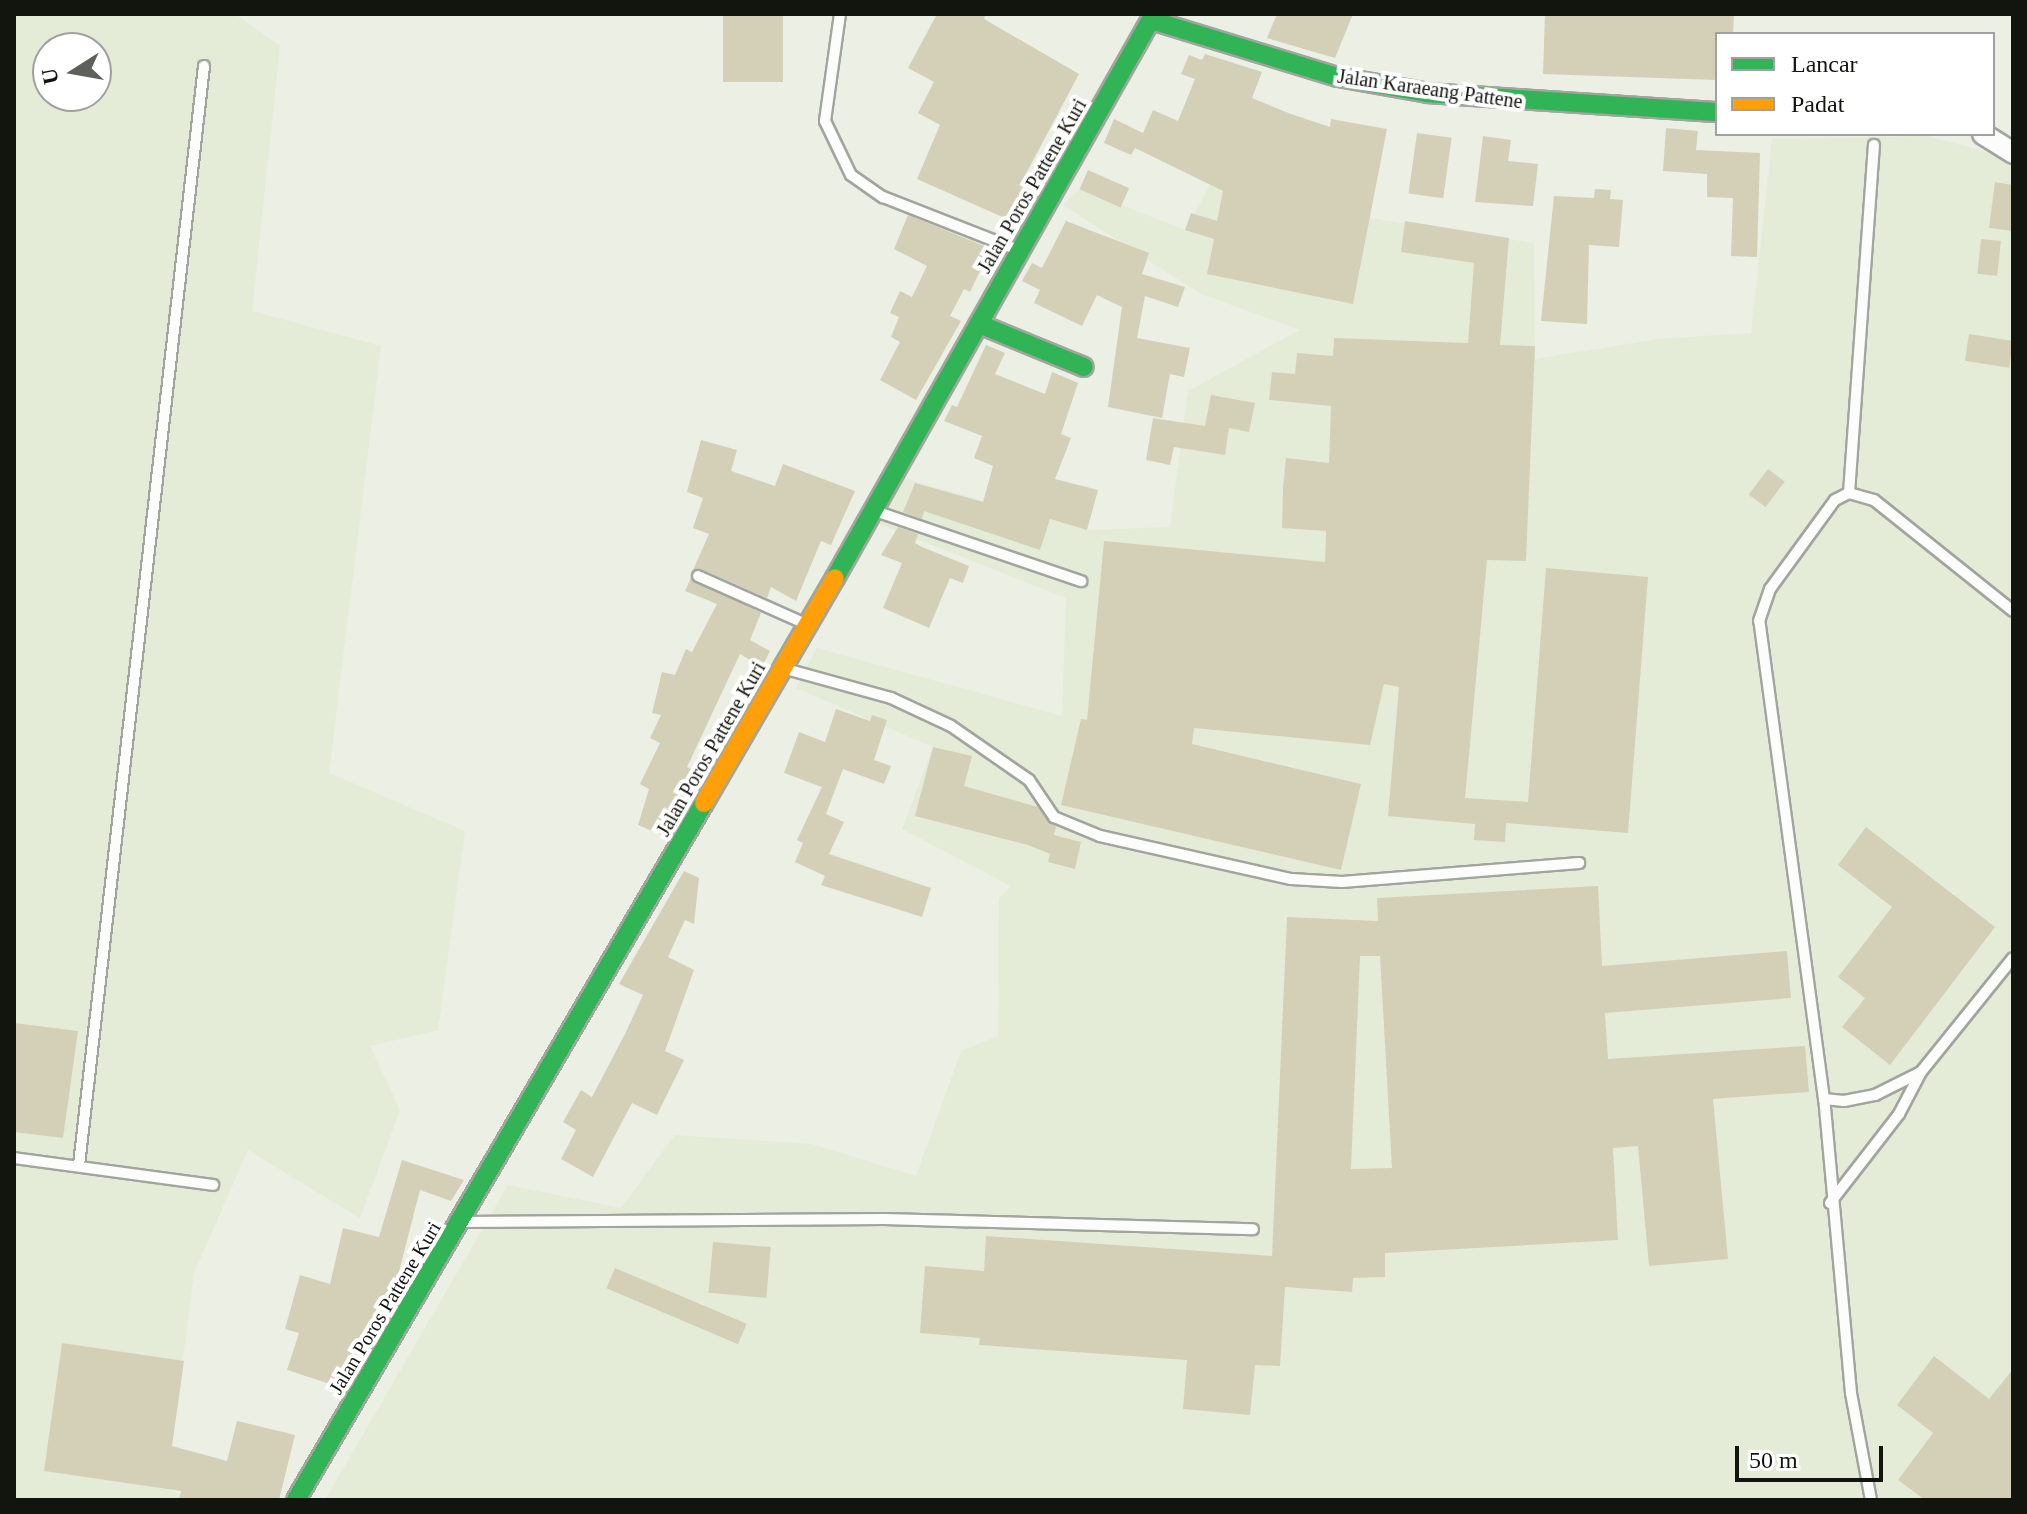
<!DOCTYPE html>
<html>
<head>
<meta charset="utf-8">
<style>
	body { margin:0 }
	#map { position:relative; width:2027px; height:1514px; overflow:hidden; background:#ebefe4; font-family:"Times New Roman",serif }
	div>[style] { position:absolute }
	.built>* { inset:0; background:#e4ecd8 }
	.building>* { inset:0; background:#d4d0b7; transform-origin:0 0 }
	.roads { filter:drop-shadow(2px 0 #a2a59e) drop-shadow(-2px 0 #a2a59e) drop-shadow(0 2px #a2a59e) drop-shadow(0 -2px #a2a59e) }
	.lane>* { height:10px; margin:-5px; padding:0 5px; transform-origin:5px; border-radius:5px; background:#fcfdfb }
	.street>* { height:20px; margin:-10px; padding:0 10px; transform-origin:10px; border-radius:10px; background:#fcfdfb }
	.fast>* { height:18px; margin:-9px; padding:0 9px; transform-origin:9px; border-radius:9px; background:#30b455 }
	.slow>* { height:18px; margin:-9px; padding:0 9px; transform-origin:9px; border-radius:9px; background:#ff9f0a }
	span { translate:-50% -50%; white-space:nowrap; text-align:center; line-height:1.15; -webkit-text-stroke:8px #fff; paint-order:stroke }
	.street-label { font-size:20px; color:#12150e }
	.frame { position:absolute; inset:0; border:16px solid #12150e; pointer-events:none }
	.legend { position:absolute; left:1715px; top:32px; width:280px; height:104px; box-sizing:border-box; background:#fff; border:2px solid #a0a19f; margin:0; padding:10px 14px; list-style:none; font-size:24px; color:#12150e }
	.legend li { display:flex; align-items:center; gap:16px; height:40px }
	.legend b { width:40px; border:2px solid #a0a19f }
	.north { position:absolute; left:32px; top:32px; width:80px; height:80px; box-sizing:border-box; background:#fff; border:2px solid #a0a19f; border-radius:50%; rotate:259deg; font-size:22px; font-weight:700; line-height:32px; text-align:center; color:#12150e }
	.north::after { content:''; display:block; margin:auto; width:28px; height:36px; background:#5e6159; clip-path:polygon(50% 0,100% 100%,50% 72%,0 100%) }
	.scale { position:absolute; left:1735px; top:1446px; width:148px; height:36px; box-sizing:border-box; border:4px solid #12150e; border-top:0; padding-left:10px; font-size:24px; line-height:28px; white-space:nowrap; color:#12150e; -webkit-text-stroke:6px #fff; paint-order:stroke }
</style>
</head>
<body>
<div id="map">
	<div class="built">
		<div style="clip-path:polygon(evenodd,14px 14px,235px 14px,280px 46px,252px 311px,381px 346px,329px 773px,465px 831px,438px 1030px,370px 1046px,400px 1110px,360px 1218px,248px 1150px,194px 1273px,166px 1488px,190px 1500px,14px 1500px,14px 14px,48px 48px,96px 48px,96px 96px,48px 96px,48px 48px)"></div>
		<div style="clip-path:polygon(1927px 136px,2013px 159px,2013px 1500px,325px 1500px,508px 1185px,621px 1208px,675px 1135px,812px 1144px,916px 1176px,961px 1051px,998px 1036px,999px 898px,1011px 886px,902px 829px,933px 747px,796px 688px,817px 648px,1062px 716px,1066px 598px,868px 520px,893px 475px,1087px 530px,1170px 527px,1188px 391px,1300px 330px,1199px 293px,1063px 205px,1080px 189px,1185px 230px,1210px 185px,1370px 218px,1534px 243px,1535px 359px,1658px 339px,1751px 333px,1772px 139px)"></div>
	</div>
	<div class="building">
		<div style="left:723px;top:14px;width:60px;height:68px"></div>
		<div style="clip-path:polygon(937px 14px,986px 14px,984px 19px,1079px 74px,1021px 183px,1035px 189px,1016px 223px,917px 179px,940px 125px,918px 113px,934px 82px,908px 68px)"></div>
		<div style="clip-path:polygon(1277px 14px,1353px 14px,1335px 58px,1267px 38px)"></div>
		<div style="clip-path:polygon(1545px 14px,1734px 14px,1733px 34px,1717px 34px,1717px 80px,1543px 74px)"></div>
		<div style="clip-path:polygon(1205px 54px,1262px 72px,1252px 98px,1291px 114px,1330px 127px,1331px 119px,1387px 129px,1353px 304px,1207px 274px,1214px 239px,1185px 230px,1191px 213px,1217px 221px,1223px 191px,1135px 148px,1131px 155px,1104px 143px,1114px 119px,1143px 133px,1153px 110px,1178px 121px,1195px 79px,1181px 74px,1189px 55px,1202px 60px)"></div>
		<div style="clip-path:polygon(1666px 128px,1698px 131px,1696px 150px,1760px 153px,1757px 257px,1731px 256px,1733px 198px,1707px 197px,1707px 174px,1663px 171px)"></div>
		<div style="left:1417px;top:133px;width:35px;height:61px;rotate:8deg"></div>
		<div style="clip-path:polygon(1483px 136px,1511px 140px,1508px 161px,1538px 164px,1533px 206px,1475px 202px)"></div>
		<div style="left:1088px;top:170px;width:45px;height:21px;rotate:24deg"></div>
		<div style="clip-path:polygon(1995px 182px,2013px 185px,2013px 231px,1989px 228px)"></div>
		<div style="clip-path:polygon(1595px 189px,1611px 190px,1610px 199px,1623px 200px,1619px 247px,1589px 245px,1587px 324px,1541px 321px,1554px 196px,1594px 198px)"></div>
		<div style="clip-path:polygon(908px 215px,999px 252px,988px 272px,981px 269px,970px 292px,964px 289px,950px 316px,961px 321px,916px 400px,880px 380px,900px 342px,891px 337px,899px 317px,890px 313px,900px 291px,912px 297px,927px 266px,894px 249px)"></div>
		<div style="clip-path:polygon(1066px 221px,1149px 253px,1142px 274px,1185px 287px,1178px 307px,1145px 296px,1137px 338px,1190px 348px,1184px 377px,1170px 374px,1162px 418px,1108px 407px,1122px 307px,1097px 295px,1082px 326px,1034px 303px,1040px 290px,1022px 281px,1032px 263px,1042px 268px)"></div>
		<div style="clip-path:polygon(1405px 221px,1509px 238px,1500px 345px,1535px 346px,1526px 561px,1487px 560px,1465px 798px,1528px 802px,1546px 568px,1648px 577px,1628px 833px,1506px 823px,1505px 842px,1474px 840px,1475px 824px,1388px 816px,1399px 687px,1384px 684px,1370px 745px,1194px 728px,1192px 744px,1361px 784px,1341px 870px,1061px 805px,1081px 719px,1087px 720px,1104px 541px,1325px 562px,1326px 531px,1282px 528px,1283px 488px,1286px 458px,1329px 463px,1331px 406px,1269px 400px,1272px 372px,1295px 374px,1297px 353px,1333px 356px,1334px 338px,1468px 343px,1474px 263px,1401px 252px)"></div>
		<div style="left:1981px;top:239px;width:20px;height:35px;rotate:6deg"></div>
		<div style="left:1969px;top:334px;width:45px;height:27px;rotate:9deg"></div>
		<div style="clip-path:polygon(986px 345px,1005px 353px,995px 374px,1045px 394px,1052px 372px,1078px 383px,1061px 434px,1071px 438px,1055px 479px,1098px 490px,1087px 530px,1050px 519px,1040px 550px,924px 511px,922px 519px,903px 512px,915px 483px,983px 502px,993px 466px,974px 458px,982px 436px,944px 421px,952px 405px,957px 407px)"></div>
		<div style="clip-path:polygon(1211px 395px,1255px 403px,1249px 432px,1229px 428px,1225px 455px,1174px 447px,1170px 465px,1146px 460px,1153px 418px,1205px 426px)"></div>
		<div style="clip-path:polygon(701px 440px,737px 450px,731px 471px,775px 486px,783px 464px,855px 491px,831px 545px,821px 541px,796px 601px,771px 587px,767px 598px,701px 569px,693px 570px,709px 534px,693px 528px,703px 498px,687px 492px)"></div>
		<div style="left:1768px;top:469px;width:21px;height:32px;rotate:37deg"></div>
		<div style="clip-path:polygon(898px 527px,918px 534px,915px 543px,922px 547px,969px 566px,963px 583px,950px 578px,929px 628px,883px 608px,902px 563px,881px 555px)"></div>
		<div style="clip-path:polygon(691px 578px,761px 613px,750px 640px,770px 651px,762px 667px,740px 654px,687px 767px,698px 772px,662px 835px,638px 825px,649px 789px,640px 784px,660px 743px,650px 738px,661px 715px,652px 713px,662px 672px,675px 675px,686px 649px,692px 652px,717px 604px,685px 591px)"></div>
		<div style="clip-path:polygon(836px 709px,870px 721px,872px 715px,887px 720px,874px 760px,891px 766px,884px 784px,843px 769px,826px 814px,844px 822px,829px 854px,931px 888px,922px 917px,821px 885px,825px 876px,795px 862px,803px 843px,797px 840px,822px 787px,784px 773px,799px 732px,825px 742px)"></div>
		<div style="clip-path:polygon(933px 747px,972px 756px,964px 786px,1038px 807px,1056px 827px,1054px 835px,1081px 842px,1075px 869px,1048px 862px,1050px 854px,1028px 845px,915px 816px)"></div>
		<div style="clip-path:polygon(1866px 827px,1995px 927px,1890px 1065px,1842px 1027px,1865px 998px,1838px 977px,1892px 907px,1838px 865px)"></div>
		<div style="clip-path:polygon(684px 871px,699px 878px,694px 924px,685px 920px,668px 957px,694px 970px,665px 1051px,684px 1060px,657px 1115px,632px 1103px,593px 1177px,561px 1159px,576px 1130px,563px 1122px,581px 1090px,592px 1097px,626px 1032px,643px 995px,619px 984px)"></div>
		<div style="clip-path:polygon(evenodd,1598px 886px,1602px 966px,1787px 951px,1791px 998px,1605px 1013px,1608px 1059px,1805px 1046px,1809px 1092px,1713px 1099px,1728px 1259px,1649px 1266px,1638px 1146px,1613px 1148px,1618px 1240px,1385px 1253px,1385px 1277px,1353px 1278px,1352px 1292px,1285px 1287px,1280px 1366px,1255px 1365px,1250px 1415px,1183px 1409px,1187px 1360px,979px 1345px,980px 1338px,920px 1333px,925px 1266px,984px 1271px,986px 1236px,1272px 1256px,1287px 917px,1378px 921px,1377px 898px,1598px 886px,1360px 956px,1380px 956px,1392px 1168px,1351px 1169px,1360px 956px)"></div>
		<div style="clip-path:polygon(14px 1023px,78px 1031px,63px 1138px,14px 1132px)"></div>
		<div style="clip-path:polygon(402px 1160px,464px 1180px,451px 1201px,420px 1190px,395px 1287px,390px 1286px,378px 1326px,363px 1352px,358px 1350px,342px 1388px,287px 1370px,299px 1333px,285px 1329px,300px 1275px,330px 1284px,343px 1228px,379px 1237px)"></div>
		<div style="left:713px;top:1242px;width:58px;height:51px;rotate:5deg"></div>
		<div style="left:615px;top:1268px;width:143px;height:22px;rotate:23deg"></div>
		<div style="clip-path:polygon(62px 1343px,184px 1361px,172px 1446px,227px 1461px,237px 1421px,295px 1435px,279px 1500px,179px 1500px,181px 1491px,44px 1471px)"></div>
		<div style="clip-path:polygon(1934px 1356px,1989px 1399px,2013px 1369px,2013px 1500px,1925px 1500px,1898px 1480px,1933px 1433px,1897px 1405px)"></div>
	</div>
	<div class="roads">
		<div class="lane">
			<div style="left:840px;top:14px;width:108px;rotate:98deg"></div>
			<div style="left:825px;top:121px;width:60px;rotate:64.3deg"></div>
			<div style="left:851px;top:175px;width:39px;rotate:35deg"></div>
			<div style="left:883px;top:197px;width:145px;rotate:21.4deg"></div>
			<div style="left:1849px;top:493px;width:349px;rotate:-85.9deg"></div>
			<div style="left:875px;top:511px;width:218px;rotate:18.8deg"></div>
			<div style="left:698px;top:576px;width:118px;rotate:24deg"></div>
			<div style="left:786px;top:669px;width:109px;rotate:15.4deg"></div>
			<div style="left:891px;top:698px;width:66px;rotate:25deg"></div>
			<div style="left:951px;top:726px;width:95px;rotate:34.7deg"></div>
			<div style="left:1029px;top:780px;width:45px;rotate:56deg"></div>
			<div style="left:1054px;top:817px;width:50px;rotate:22.4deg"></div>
			<div style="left:1100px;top:836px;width:196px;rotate:12.7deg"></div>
			<div style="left:1291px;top:879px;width:51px;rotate:3.4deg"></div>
			<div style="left:1342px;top:882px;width:238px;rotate:-4.6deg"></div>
			<div style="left:1824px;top:1099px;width:20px;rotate:6deg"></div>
			<div style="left:1844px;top:1101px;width:32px;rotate:-11deg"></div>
			<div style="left:1875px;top:1095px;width:51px;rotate:-26.6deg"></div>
			<div style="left:14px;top:1158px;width:201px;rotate:7.7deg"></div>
			<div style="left:79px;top:1165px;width:1106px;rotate:-83.51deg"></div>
			<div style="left:1830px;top:1203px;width:113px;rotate:-52.2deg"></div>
			<div style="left:1899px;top:1114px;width:47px;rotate:-62.4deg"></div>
			<div style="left:1921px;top:1072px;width:146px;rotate:-51.1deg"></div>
			<div style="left:463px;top:1222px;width:421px;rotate:-0.4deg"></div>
			<div style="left:884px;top:1219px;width:369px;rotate:1.6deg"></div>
			<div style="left:1871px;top:1500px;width:109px;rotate:-100.6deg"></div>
			<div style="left:1851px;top:1393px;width:295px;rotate:-95.2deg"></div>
			<div style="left:1824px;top:1099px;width:482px;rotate:-97.7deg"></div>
			<div style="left:1759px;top:621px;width:34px;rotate:-71deg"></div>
			<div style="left:1770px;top:589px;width:110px;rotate:-53.9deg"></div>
			<div style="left:1835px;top:500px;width:16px;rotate:-27deg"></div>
			<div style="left:1849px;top:493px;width:26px;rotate:16deg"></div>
			<div style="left:1874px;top:500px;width:178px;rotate:38.6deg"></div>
		</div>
		<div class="street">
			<div style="left:1983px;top:134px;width:36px;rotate:32deg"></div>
		</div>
		<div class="fast">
			<div style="left:1151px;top:20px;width:195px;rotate:17deg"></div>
			<div style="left:1338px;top:77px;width:91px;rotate:10.1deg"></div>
			<div style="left:1428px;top:93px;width:290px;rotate:3.8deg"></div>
			<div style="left:979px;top:324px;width:113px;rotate:22.3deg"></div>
			<div style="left:835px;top:578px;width:648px;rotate:-60.51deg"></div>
			<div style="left:296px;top:1500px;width:808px;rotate:-59.66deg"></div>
		</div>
		<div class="slow">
			<div style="left:704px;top:803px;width:260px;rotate:-59.8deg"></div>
		</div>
	</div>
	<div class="street-label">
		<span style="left:1430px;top:89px;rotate:8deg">Jalan Karaeang Pattene</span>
		<span style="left:1032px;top:186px;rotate:-60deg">Jalan Poros Pattene Kuri</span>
		<span style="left:711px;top:749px;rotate:-60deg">Jalan Poros Pattene Kuri</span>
		<span style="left:385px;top:1308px;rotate:-59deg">Jalan Poros Pattene Kuri</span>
	</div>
	<div class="frame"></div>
	<ul class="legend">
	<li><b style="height:10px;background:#30b455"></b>Lancar</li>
	<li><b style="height:10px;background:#ff9f0a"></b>Padat</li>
	</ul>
	<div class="north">U</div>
	<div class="scale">50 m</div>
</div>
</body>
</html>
